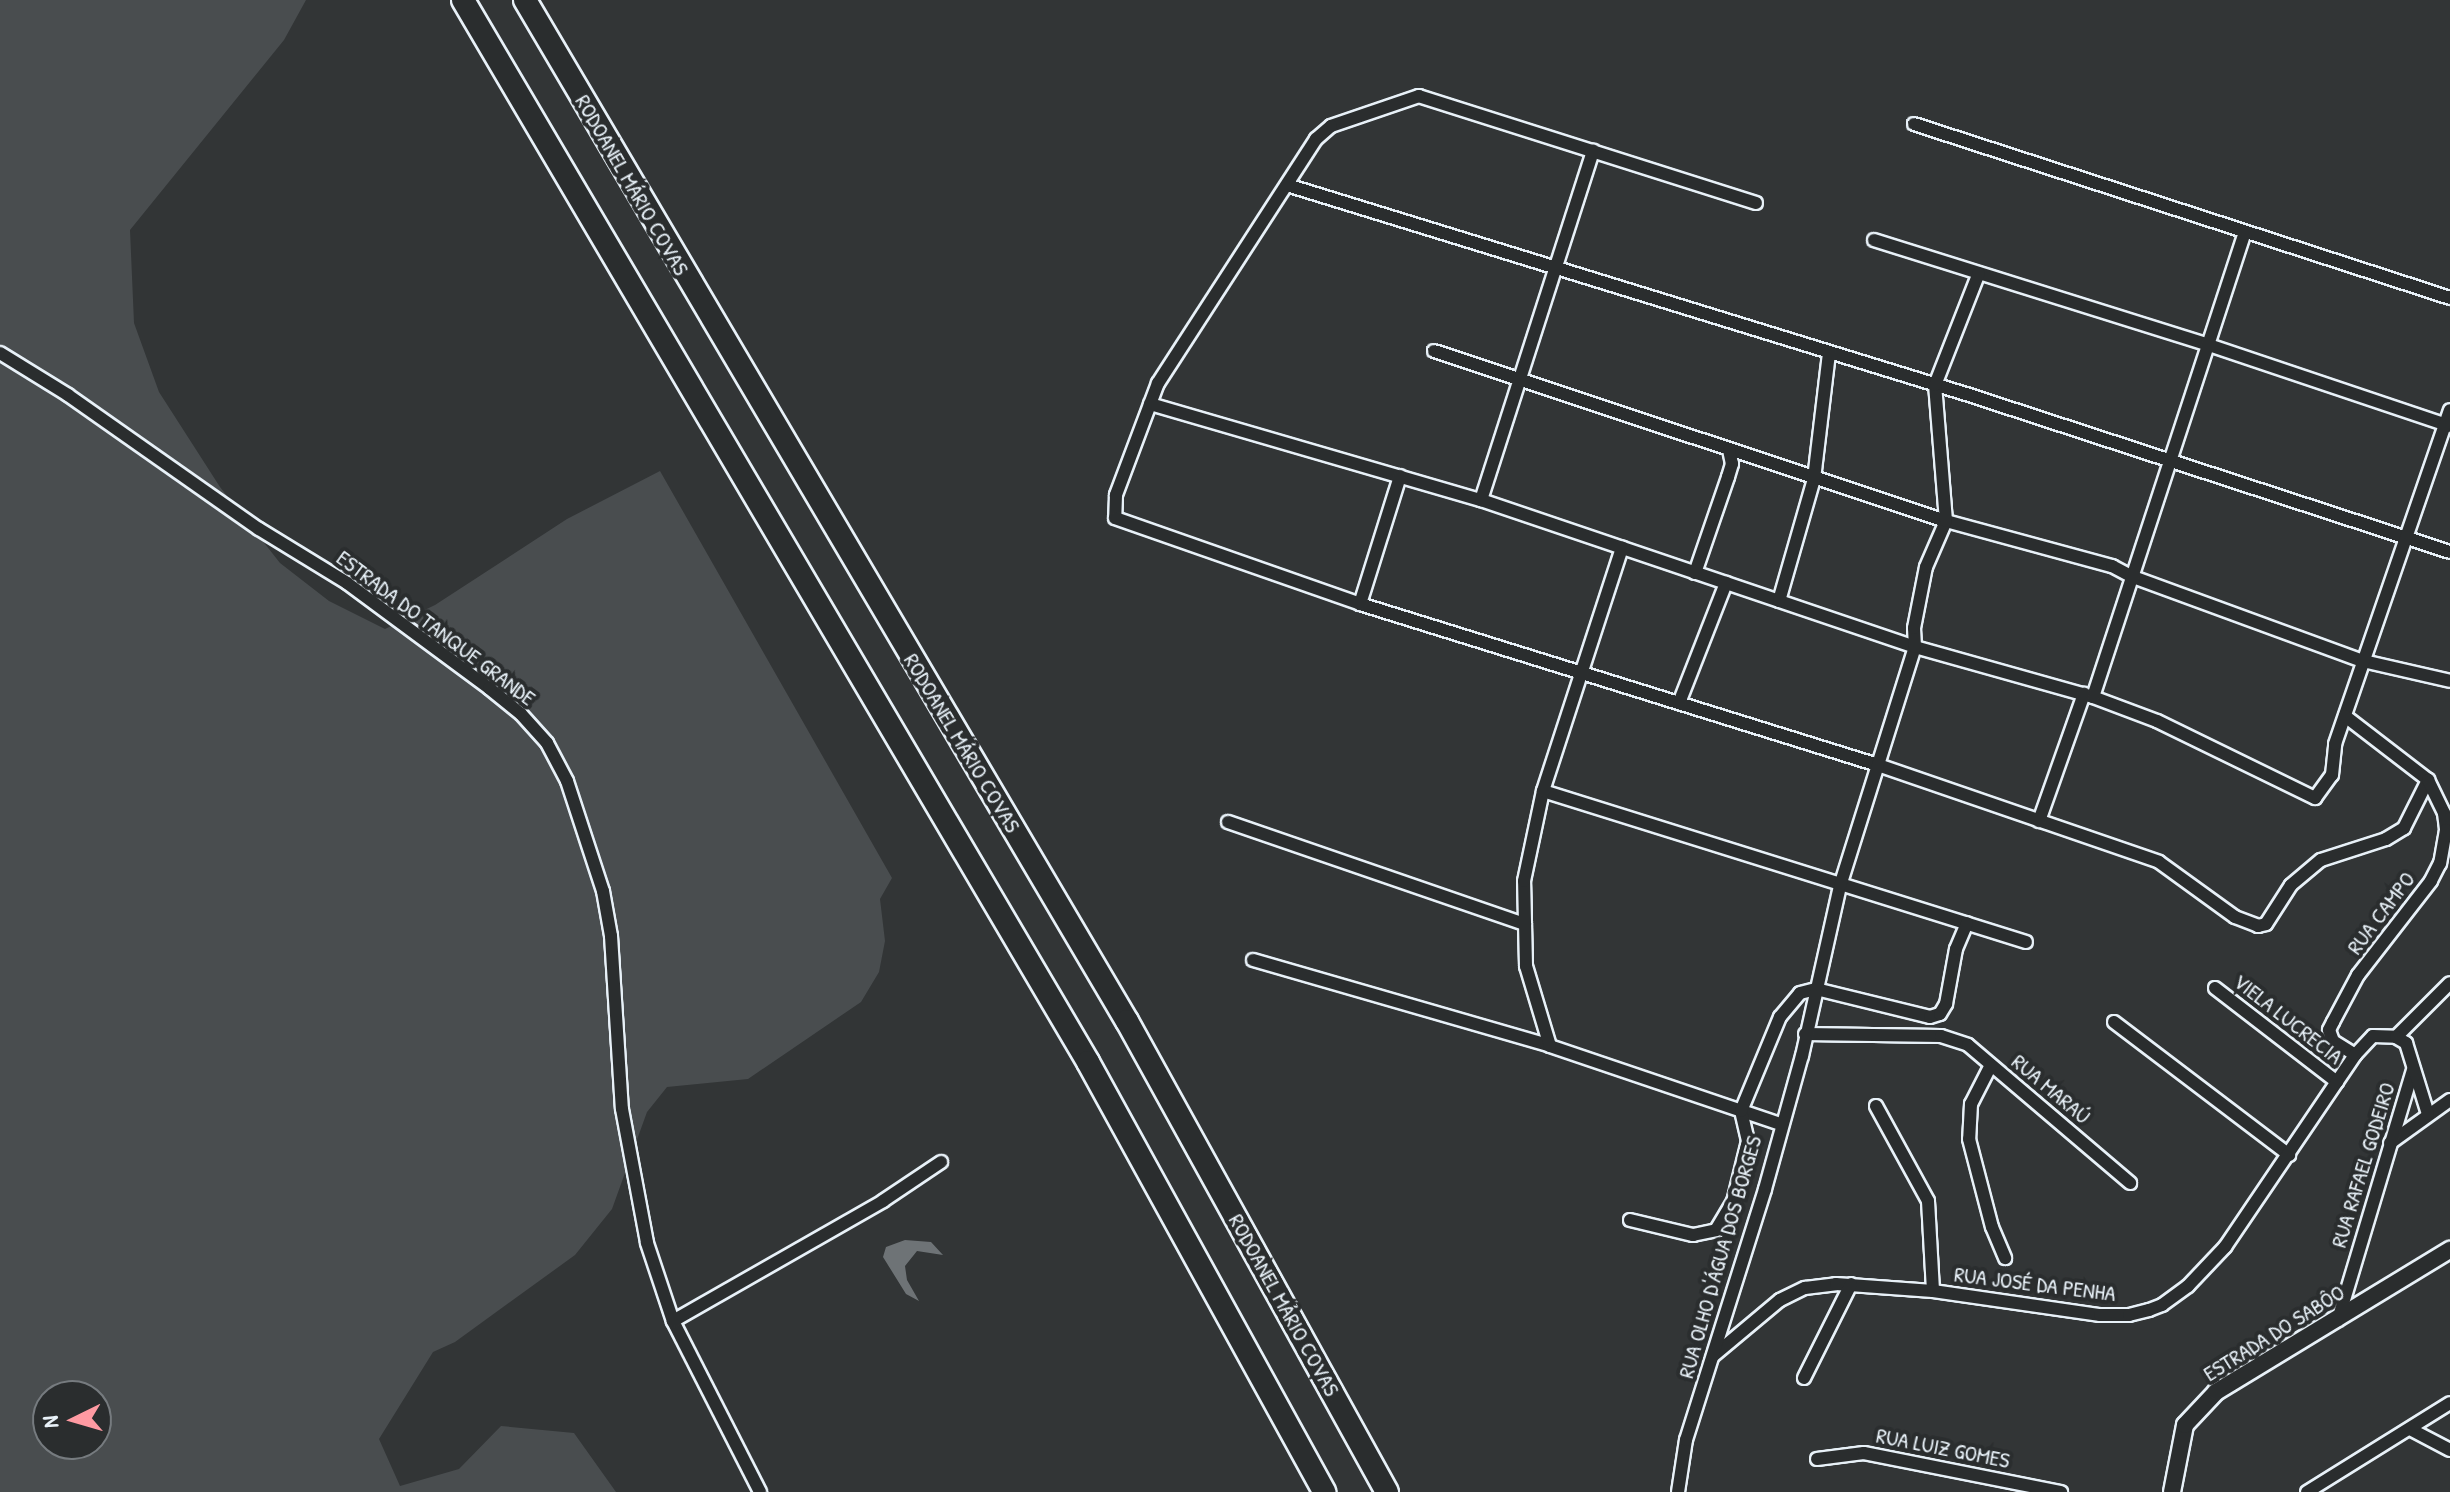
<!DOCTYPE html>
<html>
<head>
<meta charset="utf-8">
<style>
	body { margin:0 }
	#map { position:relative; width:2450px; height:1492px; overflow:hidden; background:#323536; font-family:"Patrick Hand",sans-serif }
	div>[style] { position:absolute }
	.green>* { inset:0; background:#494d4f }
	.water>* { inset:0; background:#6e7376 }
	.roads { filter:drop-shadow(2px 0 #e8f1f8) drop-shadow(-2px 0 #e8f1f8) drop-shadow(0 2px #e8f1f8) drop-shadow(0 -2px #e8f1f8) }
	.street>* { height:12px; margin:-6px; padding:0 6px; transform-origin:6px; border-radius:6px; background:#2a2d2e }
	.secondary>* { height:16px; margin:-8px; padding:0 8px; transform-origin:8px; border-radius:8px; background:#2a2d2e }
	.highway>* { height:22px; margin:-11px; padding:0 11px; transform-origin:11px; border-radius:11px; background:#2a2d2e }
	span { translate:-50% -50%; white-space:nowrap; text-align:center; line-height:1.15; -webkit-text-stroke:8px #2a2d2e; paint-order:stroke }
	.street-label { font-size:22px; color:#e8f1f8 }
	.north { position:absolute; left:32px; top:1380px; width:80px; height:80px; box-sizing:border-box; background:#2a2d2e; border:2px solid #767b7f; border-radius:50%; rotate:265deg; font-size:22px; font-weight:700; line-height:32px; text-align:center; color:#e8f1f8 }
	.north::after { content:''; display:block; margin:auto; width:28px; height:36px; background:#ff9aa2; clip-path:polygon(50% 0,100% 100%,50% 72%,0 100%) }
</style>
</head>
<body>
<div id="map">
	<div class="green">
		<div style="clip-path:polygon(evenodd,0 0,306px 0,284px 40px,130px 230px,134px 323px,159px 392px,220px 487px,280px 563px,329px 601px,385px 629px,435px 605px,567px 519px,660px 471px,892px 878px,880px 899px,885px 941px,879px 972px,861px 1002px,748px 1079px,667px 1087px,647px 1112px,612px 1209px,575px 1255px,455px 1342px,433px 1352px,379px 1439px,400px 1486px,459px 1469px,501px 1426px,574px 1433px,616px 1492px,0 1492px,0 0,48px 1396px,96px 1396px,96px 1444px,48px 1444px,48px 1396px)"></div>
	</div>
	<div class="water">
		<div style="clip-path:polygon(905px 1240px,931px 1242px,943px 1255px,917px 1251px,905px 1266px,907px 1280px,919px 1301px,906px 1294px,883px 1257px,886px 1247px)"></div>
	</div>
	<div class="roads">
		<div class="street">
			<div style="left:1914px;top:124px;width:564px;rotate:17.98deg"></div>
			<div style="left:1287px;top:185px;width:710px;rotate:17.11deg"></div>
			<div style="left:1966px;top:394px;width:509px;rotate:18.08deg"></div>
			<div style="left:1756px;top:203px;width:354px;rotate:-162.4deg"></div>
			<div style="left:1419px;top:96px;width:93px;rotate:161.2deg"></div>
			<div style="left:1331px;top:126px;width:20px;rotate:139deg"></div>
			<div style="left:1316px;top:139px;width:291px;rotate:122.9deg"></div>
			<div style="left:1158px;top:383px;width:120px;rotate:110.6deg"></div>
			<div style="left:1116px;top:495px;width:23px;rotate:92deg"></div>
			<div style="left:1115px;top:518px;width:260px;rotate:19.3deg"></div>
			<div style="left:1360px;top:604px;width:542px;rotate:17.27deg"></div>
			<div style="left:1878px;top:765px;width:297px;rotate:19deg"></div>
			<div style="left:2159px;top:862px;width:94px;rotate:35.9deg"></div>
			<div style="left:2235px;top:917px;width:25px;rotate:21deg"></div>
			<div style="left:2258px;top:926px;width:8px;rotate:-14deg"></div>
			<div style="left:2266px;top:924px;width:46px;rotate:-57.3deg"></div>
			<div style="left:2291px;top:885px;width:39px;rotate:-40deg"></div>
			<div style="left:2321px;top:860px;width:68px;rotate:-17.9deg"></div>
			<div style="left:2386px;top:839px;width:21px;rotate:-31deg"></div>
			<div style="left:2404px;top:828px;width:54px;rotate:-63.4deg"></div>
			<div style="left:1874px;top:240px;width:351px;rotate:17.4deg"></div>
			<div style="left:2209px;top:345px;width:254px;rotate:18.6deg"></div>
			<div style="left:1434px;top:351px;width:539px;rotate:18.37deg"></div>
			<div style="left:1946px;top:521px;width:172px;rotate:15.2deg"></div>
			<div style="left:2112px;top:566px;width:24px;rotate:28deg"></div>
			<div style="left:2133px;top:577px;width:245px;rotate:20.1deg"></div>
			<div style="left:2363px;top:661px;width:89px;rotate:12.9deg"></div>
			<div style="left:0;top:353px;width:80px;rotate:31.7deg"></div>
			<div style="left:68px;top:395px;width:233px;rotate:35.1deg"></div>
			<div style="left:259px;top:529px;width:103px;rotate:31.5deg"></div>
			<div style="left:347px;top:583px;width:177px;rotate:36.5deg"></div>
			<div style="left:489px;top:688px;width:41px;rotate:39.1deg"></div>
			<div style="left:521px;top:714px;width:39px;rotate:48deg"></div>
			<div style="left:547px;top:743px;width:43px;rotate:62.2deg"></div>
			<div style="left:567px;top:781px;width:116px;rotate:71.9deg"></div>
			<div style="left:603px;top:891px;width:46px;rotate:79.9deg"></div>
			<div style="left:611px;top:936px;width:173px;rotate:86.4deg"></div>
			<div style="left:622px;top:1109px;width:136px;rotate:79.4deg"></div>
			<div style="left:647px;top:1243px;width:82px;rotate:71.6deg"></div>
			<div style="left:673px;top:1321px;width:192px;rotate:63deg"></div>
			<div style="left:1150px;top:404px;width:345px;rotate:16.2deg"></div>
			<div style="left:1481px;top:500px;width:458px;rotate:18.7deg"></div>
			<div style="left:1915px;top:647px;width:185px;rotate:15.7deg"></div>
			<div style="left:2093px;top:697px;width:68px;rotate:20.6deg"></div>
			<div style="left:2157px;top:721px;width:176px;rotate:26deg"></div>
			<div style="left:2315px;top:798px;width:29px;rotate:-54deg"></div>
			<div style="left:2332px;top:775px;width:31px;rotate:-84deg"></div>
			<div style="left:2335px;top:744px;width:353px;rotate:-71deg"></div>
			<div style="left:1481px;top:500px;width:367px;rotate:-72.2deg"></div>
			<div style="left:1695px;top:573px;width:102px;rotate:-71deg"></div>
			<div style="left:1728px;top:477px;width:14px;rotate:-73deg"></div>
			<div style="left:1732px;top:464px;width:14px;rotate:-102deg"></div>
			<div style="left:1779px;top:601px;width:127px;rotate:-74deg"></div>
			<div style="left:1814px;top:479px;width:127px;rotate:-83.2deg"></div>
			<div style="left:1360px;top:604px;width:134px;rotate:-72.6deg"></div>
			<div style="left:2093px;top:697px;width:489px;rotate:-71.9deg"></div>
			<div style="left:1679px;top:703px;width:129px;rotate:-68.6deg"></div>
			<div style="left:2345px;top:716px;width:105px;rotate:37.6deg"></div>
			<div style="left:2428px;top:780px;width:37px;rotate:64deg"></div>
			<div style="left:2444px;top:813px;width:17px;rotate:83deg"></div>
			<div style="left:2446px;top:830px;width:34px;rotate:100deg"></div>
			<div style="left:2440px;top:863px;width:20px;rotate:117deg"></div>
			<div style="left:2431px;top:881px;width:119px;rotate:127.8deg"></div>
			<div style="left:2358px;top:975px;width:53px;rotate:118deg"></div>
			<div style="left:2333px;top:1022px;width:9px;rotate:117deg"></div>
			<div style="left:2329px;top:1030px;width:12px;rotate:70deg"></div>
			<div style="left:2333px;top:1041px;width:26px;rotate:32deg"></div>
			<div style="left:1543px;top:791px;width:506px;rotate:17.36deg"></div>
			<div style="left:2039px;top:821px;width:135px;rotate:-70.5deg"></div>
			<div style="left:1228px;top:822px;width:314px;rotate:19deg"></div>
			<div style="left:1253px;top:960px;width:309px;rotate:16.1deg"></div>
			<div style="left:1550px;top:1046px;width:243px;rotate:18.7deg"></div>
			<div style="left:2215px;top:988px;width:154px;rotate:37.6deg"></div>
			<div style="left:2114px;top:1022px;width:220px;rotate:37.2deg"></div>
			<div style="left:1805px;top:1034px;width:136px;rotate:0.8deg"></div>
			<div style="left:1941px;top:1036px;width:28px;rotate:18deg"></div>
			<div style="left:1968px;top:1045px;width:213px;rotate:40.4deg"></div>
			<div style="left:2396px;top:1037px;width:76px;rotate:-45deg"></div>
			<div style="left:1550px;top:1046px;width:84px;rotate:-106.7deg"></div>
			<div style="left:1526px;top:966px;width:85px;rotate:-91.3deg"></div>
			<div style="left:1524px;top:881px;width:92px;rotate:-78.1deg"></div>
			<div style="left:1543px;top:791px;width:256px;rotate:-72deg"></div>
			<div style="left:1991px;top:1065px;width:44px;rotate:117.1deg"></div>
			<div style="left:1971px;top:1104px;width:35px;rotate:93deg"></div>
			<div style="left:1969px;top:1139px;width:91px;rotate:75.4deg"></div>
			<div style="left:1992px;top:1227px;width:34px;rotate:67deg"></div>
			<div style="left:1876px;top:1106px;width:108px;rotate:61.3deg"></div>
			<div style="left:1928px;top:1201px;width:90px;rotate:86.8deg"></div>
			<div style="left:2390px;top:1143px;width:74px;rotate:-35.6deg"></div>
			<div style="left:1630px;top:1220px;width:65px;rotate:13.4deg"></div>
			<div style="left:1693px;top:1235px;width:24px;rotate:-12deg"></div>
			<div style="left:1716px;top:1230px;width:33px;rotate:-59deg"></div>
			<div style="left:1733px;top:1202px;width:63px;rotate:-76.2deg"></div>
			<div style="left:1748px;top:1141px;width:31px;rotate:-103deg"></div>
			<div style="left:1741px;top:1111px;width:102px;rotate:-67.5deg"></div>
			<div style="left:1780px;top:1017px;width:31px;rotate:-50deg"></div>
			<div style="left:1800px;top:993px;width:16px;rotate:-14deg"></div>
			<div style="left:1816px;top:989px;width:117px;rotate:13.8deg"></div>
			<div style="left:1930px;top:1017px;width:10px;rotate:-17deg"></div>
			<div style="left:1940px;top:1014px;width:12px;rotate:-59deg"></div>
			<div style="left:1946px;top:1004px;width:56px;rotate:-79.7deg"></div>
			<div style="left:1956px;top:949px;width:28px;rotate:-67deg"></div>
			<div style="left:2338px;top:1320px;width:261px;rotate:-73.3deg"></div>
			<div style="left:673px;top:1321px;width:242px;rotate:-29.7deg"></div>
			<div style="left:883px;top:1201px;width:70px;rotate:-33.9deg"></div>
			<div style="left:1713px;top:1356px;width:87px;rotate:-39.9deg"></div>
			<div style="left:1780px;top:1300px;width:28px;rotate:-26deg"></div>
			<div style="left:1805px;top:1288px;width:31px;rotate:-7deg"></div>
			<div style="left:1836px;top:1284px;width:97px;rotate:4.1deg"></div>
			<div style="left:1933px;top:1291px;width:169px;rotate:8.2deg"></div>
			<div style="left:2100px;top:1315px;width:29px"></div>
			<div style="left:2129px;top:1315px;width:21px;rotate:-14deg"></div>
			<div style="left:2149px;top:1310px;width:14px;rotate:-21deg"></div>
			<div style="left:2162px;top:1305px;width:32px;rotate:-36deg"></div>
			<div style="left:2188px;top:1286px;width:54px;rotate:-46.5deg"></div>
			<div style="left:2225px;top:1247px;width:232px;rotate:-55.9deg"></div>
			<div style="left:2355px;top:1055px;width:26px;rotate:-47deg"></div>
			<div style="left:2373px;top:1036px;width:23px;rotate:2deg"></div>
			<div style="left:2396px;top:1037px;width:12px;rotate:31deg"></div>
			<div style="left:2406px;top:1043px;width:74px;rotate:72.8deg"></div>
			<div style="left:1804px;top:1378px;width:105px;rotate:-63.4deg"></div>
			<div style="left:2410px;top:1429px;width:45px;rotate:27.7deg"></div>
			<div style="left:1817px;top:1459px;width:47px;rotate:-7.3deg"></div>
			<div style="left:1864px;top:1453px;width:201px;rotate:11.2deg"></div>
			<div style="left:1678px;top:1492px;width:53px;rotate:-81.3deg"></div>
			<div style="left:1686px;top:1440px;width:263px;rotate:-72.5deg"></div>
			<div style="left:1765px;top:1189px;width:138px;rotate:-74.5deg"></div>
			<div style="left:1802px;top:1056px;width:174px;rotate:-77.4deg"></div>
			<div style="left:1840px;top:886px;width:250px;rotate:-72.6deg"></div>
			<div style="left:1915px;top:647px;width:19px;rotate:-93deg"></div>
			<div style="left:1914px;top:628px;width:62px;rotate:-78.9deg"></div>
			<div style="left:1926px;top:567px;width:50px;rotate:-66.5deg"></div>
			<div style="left:1946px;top:521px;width:136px;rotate:-94.6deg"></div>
			<div style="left:1935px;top:385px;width:120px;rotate:-68.6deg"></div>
			<div style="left:2307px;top:1492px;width:168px;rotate:-31.9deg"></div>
		</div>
		<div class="secondary">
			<div style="left:2172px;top:1492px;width:68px;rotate:-79deg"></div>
			<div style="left:2185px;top:1425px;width:45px;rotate:-46.8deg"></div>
			<div style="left:2216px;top:1392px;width:274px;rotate:-31.3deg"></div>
		</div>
		<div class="highway">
			<div style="left:463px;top:0;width:1232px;rotate:59.52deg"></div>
			<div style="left:1088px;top:1062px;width:491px;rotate:61.2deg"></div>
			<div style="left:525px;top:0;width:1185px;rotate:59.48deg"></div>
			<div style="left:1127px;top:1021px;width:538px;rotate:61.1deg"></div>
		</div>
	</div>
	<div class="street-label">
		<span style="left:632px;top:185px;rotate:60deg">RODOANEL MÁRIO COVAS</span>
		<span style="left:436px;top:628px;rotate:37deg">ESTRADA DO TANQUE GRANDE</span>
		<span style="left:962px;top:743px;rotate:59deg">RODOANEL MÁRIO COVAS</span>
		<span style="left:2381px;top:913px;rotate:-53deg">RUA CAMPO</span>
		<span style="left:2288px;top:1019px;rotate:38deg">VIELA LUCRECIA</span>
		<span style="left:2051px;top:1089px;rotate:40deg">RUA MARAÚ</span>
		<span style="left:2363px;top:1165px;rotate:-73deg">RUA RAFAEL GODEIRO</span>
		<span style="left:1720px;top:1257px;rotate:-74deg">RUA OLHO D'ÁGUA DOS BORGES</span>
		<span style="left:2035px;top:1284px;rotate:7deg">RUA JOSÉ DA PENHA</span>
		<span style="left:1284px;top:1305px;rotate:61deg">RODOANEL MÁRIO COVAS</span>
		<span style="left:2274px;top:1333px;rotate:-32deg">ESTRADA DO SABÔO</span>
		<span style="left:1943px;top:1448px;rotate:11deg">RUA LUIZ GOMES</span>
	</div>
	<div class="north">N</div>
</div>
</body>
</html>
